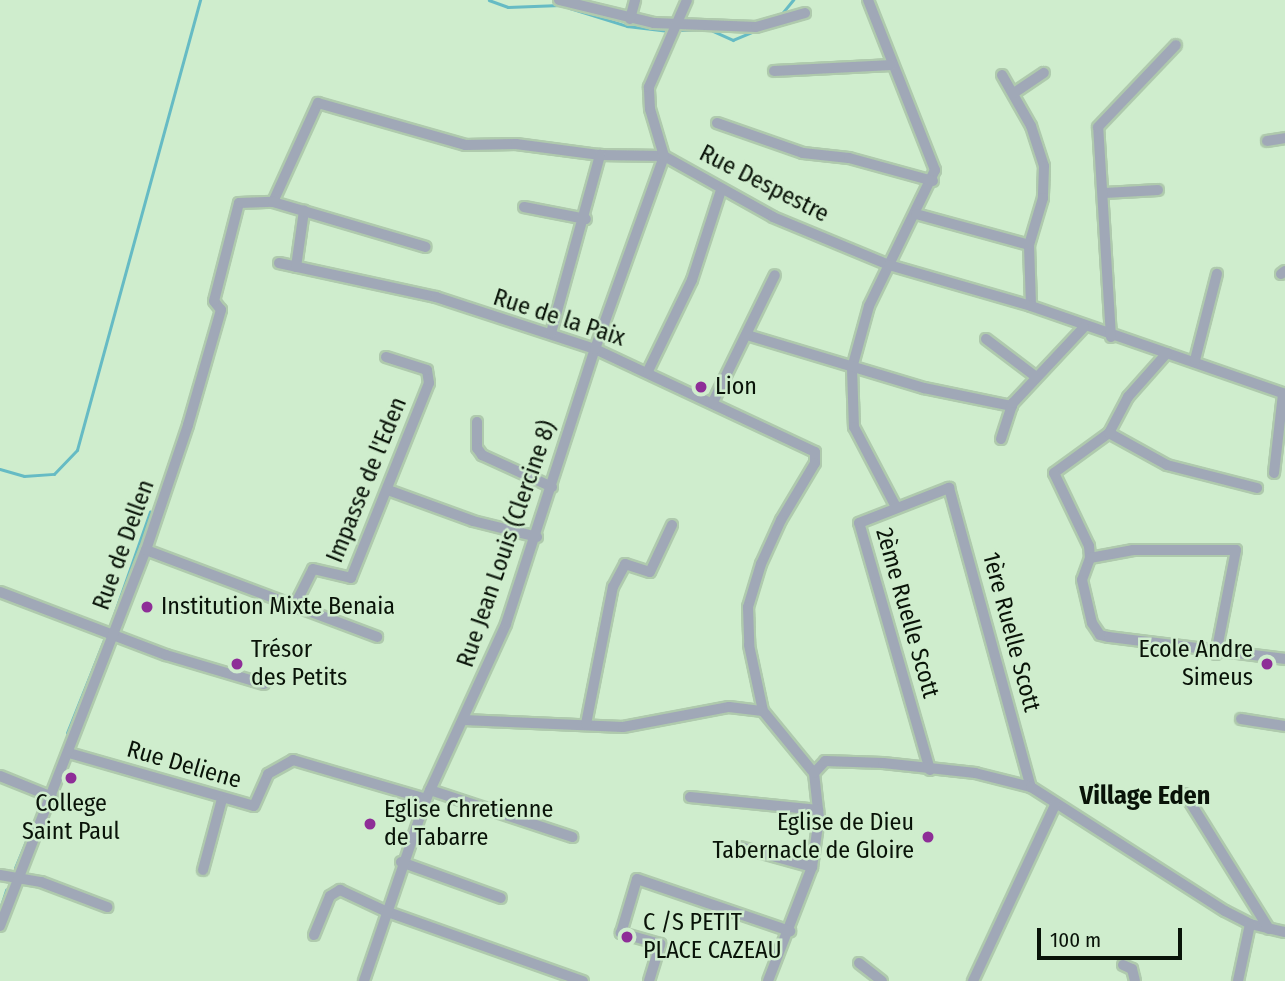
<!DOCTYPE html>
<html>
<head>
<meta charset="utf-8">
<style>
	body { margin:0 }
	#map { position:relative; width:1285px; height:981px; overflow:hidden; background:#cfedcd; font-family:"Fira Sans Condensed",sans-serif }
	div>[style] { position:absolute }
	.stream>* { height:2.5px; margin:-1.25px; padding:0 1.25px; transform-origin:1.25px; border-radius:1.25px; background:#66bbc4 }
	.roads { filter:drop-shadow(2px 0 #afcaad) drop-shadow(-2px 0 #afcaad) drop-shadow(0 2px #afcaad) drop-shadow(0 -2px #afcaad) }
	.minor>* { height:10px; margin:-5px; padding:0 5px; transform-origin:5px; border-radius:5px; background:#a0a8b7 }
	.dots>* { width:19px; height:19px; translate:-50% -50%; box-sizing:border-box; border:4px solid #cfedcd; border-radius:50% }
	span { translate:-50% -50%; white-space:nowrap; text-align:center; line-height:1.15; -webkit-text-stroke:5px #cfedcd; paint-order:stroke }
	.street-label { font-size:24px; color:#091308 }
	.poi-label { font-size:24px; color:#091308 }
	.left { translate:0 -50%; text-align:left }
	.right { translate:-100% -50%; text-align:right }
	.neighbourhood-label { font-size:26px; color:#091308; font-weight:700 }
	.scale { position:absolute; left:1037px; top:928px; width:145px; height:32px; box-sizing:border-box; border:4px solid #091308; border-top:0; padding-left:9px; font-size:21px; line-height:24px; white-space:nowrap; color:#091308; -webkit-text-stroke:5px #cfedcd; paint-order:stroke }
</style>
</head>
<body>
<div id="map">
	<div class="stream">
		<div style="left:489px;top:0;width:20px;rotate:20deg"></div>
		<div style="left:508px;top:7px;width:52px;rotate:-2.2deg"></div>
		<div style="left:570px;top:8px;width:60px;rotate:17.5deg"></div>
		<div style="left:627px;top:26px;width:42px;rotate:6.8deg"></div>
		<div style="left:780px;top:16px;width:21px;rotate:-51deg"></div>
		<div style="left:676px;top:31px;width:37px"></div>
		<div style="left:713px;top:31px;width:22px;rotate:24deg"></div>
		<div style="left:733px;top:40px;width:25px;rotate:-23deg"></div>
		<div style="left:0;top:469px;width:25px;rotate:16deg"></div>
		<div style="left:24px;top:476px;width:30px;rotate:-4deg"></div>
		<div style="left:54px;top:474px;width:33px;rotate:-46deg"></div>
		<div style="left:77px;top:450px;width:467px;rotate:-74.7deg"></div>
		<div style="left:109px;top:629px;width:124px;rotate:-70.7deg"></div>
		<div style="left:67px;top:733px;width:100px;rotate:-68.3deg"></div>
		<div style="left:55px;top:771px;width:19px;rotate:-72deg"></div>
		<div style="left:15px;top:868px;width:74px;rotate:-67.6deg"></div>
		<div style="left:0;top:909px;width:20px;rotate:-72deg"></div>
	</div>
	<div class="roads">
		<div class="minor">
			<div style="left:559px;top:0;width:98px;rotate:13.6deg"></div>
			<div style="left:654px;top:23px;width:102px;rotate:2.2deg"></div>
			<div style="left:756px;top:27px;width:51px;rotate:-15.9deg"></div>
			<div style="left:868px;top:0;width:183px;rotate:68.5deg"></div>
			<div style="left:935px;top:170px;width:151px;rotate:115.9deg"></div>
			<div style="left:869px;top:306px;width:64px;rotate:105.3deg"></div>
			<div style="left:852px;top:368px;width:59px;rotate:88.1deg"></div>
			<div style="left:854px;top:427px;width:90px;rotate:62.3deg"></div>
			<div style="left:630px;top:19px;width:20px;rotate:-75deg"></div>
			<div style="left:774px;top:71px;width:118px;rotate:-2.9deg"></div>
			<div style="left:1002px;top:75px;width:59px;rotate:60.4deg"></div>
			<div style="left:1031px;top:126px;width:42px;rotate:72deg"></div>
			<div style="left:1044px;top:166px;width:32px;rotate:92deg"></div>
			<div style="left:1043px;top:198px;width:49px;rotate:106.6deg"></div>
			<div style="left:1029px;top:245px;width:61px;rotate:88.1deg"></div>
			<div style="left:1014px;top:93px;width:36px;rotate:-34deg"></div>
			<div style="left:717px;top:123px;width:91px;rotate:19.2deg"></div>
			<div style="left:803px;top:153px;width:46px;rotate:6.2deg"></div>
			<div style="left:849px;top:158px;width:87px;rotate:15.3deg"></div>
			<div style="left:1267px;top:141px;width:18px;rotate:-9deg"></div>
			<div style="left:1105px;top:193px;width:53px;rotate:-3.2deg"></div>
			<div style="left:273px;top:202px;width:109px;rotate:-65.6deg"></div>
			<div style="left:318px;top:103px;width:153px;rotate:15.9deg"></div>
			<div style="left:465px;top:145px;width:51px;rotate:-1.1deg"></div>
			<div style="left:516px;top:144px;width:85px;rotate:7.5deg"></div>
			<div style="left:600px;top:155px;width:64px;rotate:0.9deg"></div>
			<div style="left:664px;top:156px;width:125px;rotate:29.2deg"></div>
			<div style="left:773px;top:217px;width:126px;rotate:22.5deg"></div>
			<div style="left:889px;top:265px;width:148px;rotate:16.1deg"></div>
			<div style="left:1031px;top:306px;width:269px;rotate:19.1deg"></div>
			<div style="left:524px;top:207px;width:63px;rotate:11deg"></div>
			<div style="left:916px;top:214px;width:117px;rotate:15.3deg"></div>
			<div style="left:279px;top:263px;width:161px;rotate:12.2deg"></div>
			<div style="left:436px;top:297px;width:167px;rotate:18.1deg"></div>
			<div style="left:595px;top:349px;width:243px;rotate:25.1deg"></div>
			<div style="left:815px;top:452px;width:11px;rotate:90deg"></div>
			<div style="left:815px;top:463px;width:66px;rotate:120.8deg"></div>
			<div style="left:781px;top:520px;width:48px;rotate:114.4deg"></div>
			<div style="left:761px;top:564px;width:45px;rotate:106.8deg"></div>
			<div style="left:748px;top:607px;width:38px;rotate:88deg"></div>
			<div style="left:749px;top:645px;width:67px;rotate:78deg"></div>
			<div style="left:763px;top:711px;width:80px;rotate:50.6deg"></div>
			<div style="left:814px;top:773px;width:45px;rotate:83.7deg"></div>
			<div style="left:819px;top:818px;width:49px;rotate:98.1deg"></div>
			<div style="left:812px;top:867px;width:122px;rotate:111.1deg"></div>
			<div style="left:296px;top:267px;width:57px;rotate:-81.9deg"></div>
			<div style="left:1281px;top:274px;width:5px;rotate:-37deg"></div>
			<div style="left:551px;top:333px;width:185px;rotate:-74.6deg"></div>
			<div style="left:747px;top:335px;width:185px;rotate:16.7deg"></div>
			<div style="left:924px;top:388px;width:90px;rotate:11.6deg"></div>
			<div style="left:1111px;top:337px;width:210px;rotate:-93.5deg"></div>
			<div style="left:1098px;top:127px;width:113px;rotate:-46.4deg"></div>
			<div style="left:986px;top:339px;width:63px;rotate:37.2deg"></div>
			<div style="left:1167px;top:353px;width:59px;rotate:131.6deg"></div>
			<div style="left:1128px;top:397px;width:41px;rotate:117.8deg"></div>
			<div style="left:1109px;top:433px;width:68px;rotate:144deg"></div>
			<div style="left:1054px;top:473px;width:81px;rotate:64.4deg"></div>
			<div style="left:1089px;top:546px;width:12px;rotate:85deg"></div>
			<div style="left:1090px;top:558px;width:23px;rotate:110deg"></div>
			<div style="left:1082px;top:580px;width:44px;rotate:76.9deg"></div>
			<div style="left:1092px;top:623px;width:14px;rotate:56deg"></div>
			<div style="left:1100px;top:635px;width:9px;rotate:13deg"></div>
			<div style="left:1109px;top:637px;width:177px;rotate:7.1deg"></div>
			<div style="left:1195px;top:360px;width:89px;rotate:-75.7deg"></div>
			<div style="left:648px;top:371px;width:101px;rotate:-64.2deg"></div>
			<div style="left:692px;top:280px;width:95px;rotate:-72.1deg"></div>
			<div style="left:713px;top:402px;width:141px;rotate:-64deg"></div>
			<div style="left:477px;top:422px;width:26px;rotate:90deg"></div>
			<div style="left:477px;top:448px;width:9px;rotate:54deg"></div>
			<div style="left:482px;top:455px;width:77px;rotate:24.6deg"></div>
			<div style="left:1109px;top:433px;width:66px;rotate:28.9deg"></div>
			<div style="left:1167px;top:465px;width:93px;rotate:14.3deg"></div>
			<div style="left:1001px;top:439px;width:38px;rotate:-72deg"></div>
			<div style="left:1013px;top:403px;width:104px;rotate:-46.9deg"></div>
			<div style="left:1274px;top:473px;width:80px;rotate:-83.5deg"></div>
			<div style="left:388px;top:490px;width:90px;rotate:20deg"></div>
			<div style="left:473px;top:521px;width:66px;rotate:14deg"></div>
			<div style="left:146px;top:550px;width:247px;rotate:20.6deg"></div>
			<div style="left:1090px;top:558px;width:44px;rotate:-10.5deg"></div>
			<div style="left:1133px;top:550px;width:103px"></div>
			<div style="left:1236px;top:550px;width:106px;rotate:100.9deg"></div>
			<div style="left:0;top:592px;width:178px;rotate:20.8deg"></div>
			<div style="left:166px;top:655px;width:102px;rotate:16.5deg"></div>
			<div style="left:295px;top:605px;width:40px;rotate:-63.4deg"></div>
			<div style="left:313px;top:569px;width:39px;rotate:13deg"></div>
			<div style="left:351px;top:578px;width:210px;rotate:-68.2deg"></div>
			<div style="left:429px;top:383px;width:13px;rotate:-99deg"></div>
			<div style="left:427px;top:370px;width:43px;rotate:-162.4deg"></div>
			<div style="left:1241px;top:719px;width:45px;rotate:9deg"></div>
			<div style="left:464px;top:720px;width:159px;rotate:2.5deg"></div>
			<div style="left:623px;top:727px;width:108px;rotate:-10.7deg"></div>
			<div style="left:729px;top:707px;width:34px;rotate:7deg"></div>
			<div style="left:586px;top:724px;width:140px;rotate:-78.9deg"></div>
			<div style="left:613px;top:587px;width:26px;rotate:-62deg"></div>
			<div style="left:625px;top:564px;width:26px;rotate:18deg"></div>
			<div style="left:650px;top:572px;width:52px;rotate:-64.9deg"></div>
			<div style="left:69px;top:753px;width:192px;rotate:16deg"></div>
			<div style="left:254px;top:806px;width:35px;rotate:-66deg"></div>
			<div style="left:268px;top:774px;width:29px;rotate:-29deg"></div>
			<div style="left:293px;top:760px;width:139px;rotate:16.3deg"></div>
			<div style="left:930px;top:770px;width:257px;rotate:-106deg"></div>
			<div style="left:859px;top:523px;width:97px;rotate:-21.3deg"></div>
			<div style="left:949px;top:488px;width:310px;rotate:74.7deg"></div>
			<div style="left:814px;top:773px;width:16px;rotate:-47deg"></div>
			<div style="left:825px;top:761px;width:58px;rotate:2deg"></div>
			<div style="left:883px;top:763px;width:93px;rotate:6.2deg"></div>
			<div style="left:975px;top:773px;width:58px;rotate:14deg"></div>
			<div style="left:1031px;top:787px;width:230px;rotate:32.6deg"></div>
			<div style="left:1225px;top:911px;width:28px;rotate:27deg"></div>
			<div style="left:1250px;top:924px;width:36px;rotate:13deg"></div>
			<div style="left:0;top:776px;width:56px;rotate:22deg"></div>
			<div style="left:430px;top:790px;width:150px;rotate:18.3deg"></div>
			<div style="left:1185px;top:794px;width:159px;rotate:58.1deg"></div>
			<div style="left:690px;top:797px;width:129px;rotate:5.8deg"></div>
			<div style="left:740px;top:847px;width:75px;rotate:15.5deg"></div>
			<div style="left:401px;top:862px;width:106px;rotate:19.8deg"></div>
			<div style="left:203px;top:870px;width:73px;rotate:-75deg"></div>
			<div style="left:0;top:875px;width:42px;rotate:9.7deg"></div>
			<div style="left:41px;top:882px;width:71px;rotate:20.7deg"></div>
			<div style="left:0;top:926px;width:403px;rotate:-68.8deg"></div>
			<div style="left:146px;top:550px;width:132px;rotate:-71.4deg"></div>
			<div style="left:188px;top:425px;width:120px;rotate:-74deg"></div>
			<div style="left:221px;top:310px;width:11px;rotate:-128deg"></div>
			<div style="left:214px;top:301px;width:101px;rotate:-75.7deg"></div>
			<div style="left:239px;top:203px;width:34px;rotate:-2deg"></div>
			<div style="left:273px;top:202px;width:159px;rotate:16.4deg"></div>
			<div style="left:314px;top:935px;width:42px;rotate:-67.7deg"></div>
			<div style="left:330px;top:896px;width:12px;rotate:-31deg"></div>
			<div style="left:340px;top:890px;width:50px;rotate:25deg"></div>
			<div style="left:385px;top:911px;width:210px;rotate:19.5deg"></div>
			<div style="left:859px;top:963px;width:29px;rotate:38deg"></div>
			<div style="left:1123px;top:965px;width:10px;rotate:24deg"></div>
			<div style="left:1132px;top:969px;width:12px;rotate:76deg"></div>
			<div style="left:364px;top:981px;width:192px;rotate:-71.2deg"></div>
			<div style="left:426px;top:799px;width:192px;rotate:-65.4deg"></div>
			<div style="left:506px;top:624px;width:289px;rotate:-72.1deg"></div>
			<div style="left:595px;top:349px;width:205px;rotate:-70.3deg"></div>
			<div style="left:664px;top:156px;width:49px;rotate:-106.6deg"></div>
			<div style="left:650px;top:109px;width:22px;rotate:-93deg"></div>
			<div style="left:649px;top:87px;width:95px;rotate:-66.4deg"></div>
			<div style="left:649px;top:981px;width:39px;rotate:-73deg"></div>
			<div style="left:660px;top:944px;width:41px;rotate:-164.2deg"></div>
			<div style="left:621px;top:933px;width:56px;rotate:-73.5deg"></div>
			<div style="left:637px;top:879px;width:162px;rotate:18.8deg"></div>
			<div style="left:973px;top:981px;width:194px;rotate:-65deg"></div>
			<div style="left:1238px;top:981px;width:58px;rotate:-78.1deg"></div>
		</div>
	</div>
	<div class="dots">
		<div style="left:701px;top:387px;background:#8e2e97"></div>
		<div style="left:147px;top:607px;background:#8e2e97"></div>
		<div style="left:237px;top:664px;background:#8e2e97"></div>
		<div style="left:1267px;top:664px;background:#8e2e97"></div>
		<div style="left:71px;top:778px;background:#8e2e97"></div>
		<div style="left:370px;top:824px;background:#8e2e97"></div>
		<div style="left:928px;top:837px;background:#8e2e97"></div>
		<div style="left:627px;top:937px;background:#8e2e97"></div>
	</div>
	<div class="street-label">
		<span style="left:764px;top:184px;rotate:27deg">Rue Despestre</span>
		<span style="left:559px;top:318px;rotate:18deg">Rue de la Paix</span>
		<span style="left:367px;top:480px;rotate:-68deg">Impasse de l'Eden</span>
		<span style="left:507px;top:544px;rotate:-71deg">Rue Jean Louis (Clercine 8)</span>
		<span style="left:124px;top:545px;rotate:-70deg">Rue de Dellen</span>
		<span style="left:907px;top:613px;rotate:74deg">2ème Ruelle Scott</span>
		<span style="left:1011px;top:632px;rotate:75deg">1ère Ruelle Scott</span>
		<span style="left:184px;top:765px;rotate:16deg">Rue Deliene</span>
	</div>
	<div class="poi-label">
		<span class="left" style="left:715px;top:387px">Lion</span>
		<span class="left" style="left:161px;top:607px">Institution Mixte Benaia</span>
		<span class="left" style="left:251px;top:664px">Trésor<br>des Petits</span>
		<span class="right" style="left:1253px;top:664px">Ecole Andre<br>Simeus</span>
		<span style="left:71px;top:818px">College<br>Saint Paul</span>
		<span class="left" style="left:384px;top:824px">Eglise Chretienne<br>de Tabarre</span>
		<span class="right" style="left:914px;top:837px">Eglise de Dieu<br>Tabernacle de Gloire</span>
		<span class="left" style="left:643px;top:937px">C /S PETIT<br>PLACE CAZEAU</span>
	</div>
	<div class="neighbourhood-label">
		<span style="left:1145px;top:796px">Village Eden</span>
	</div>
	<div class="scale">100 m</div>
</div>
</body>
</html>
